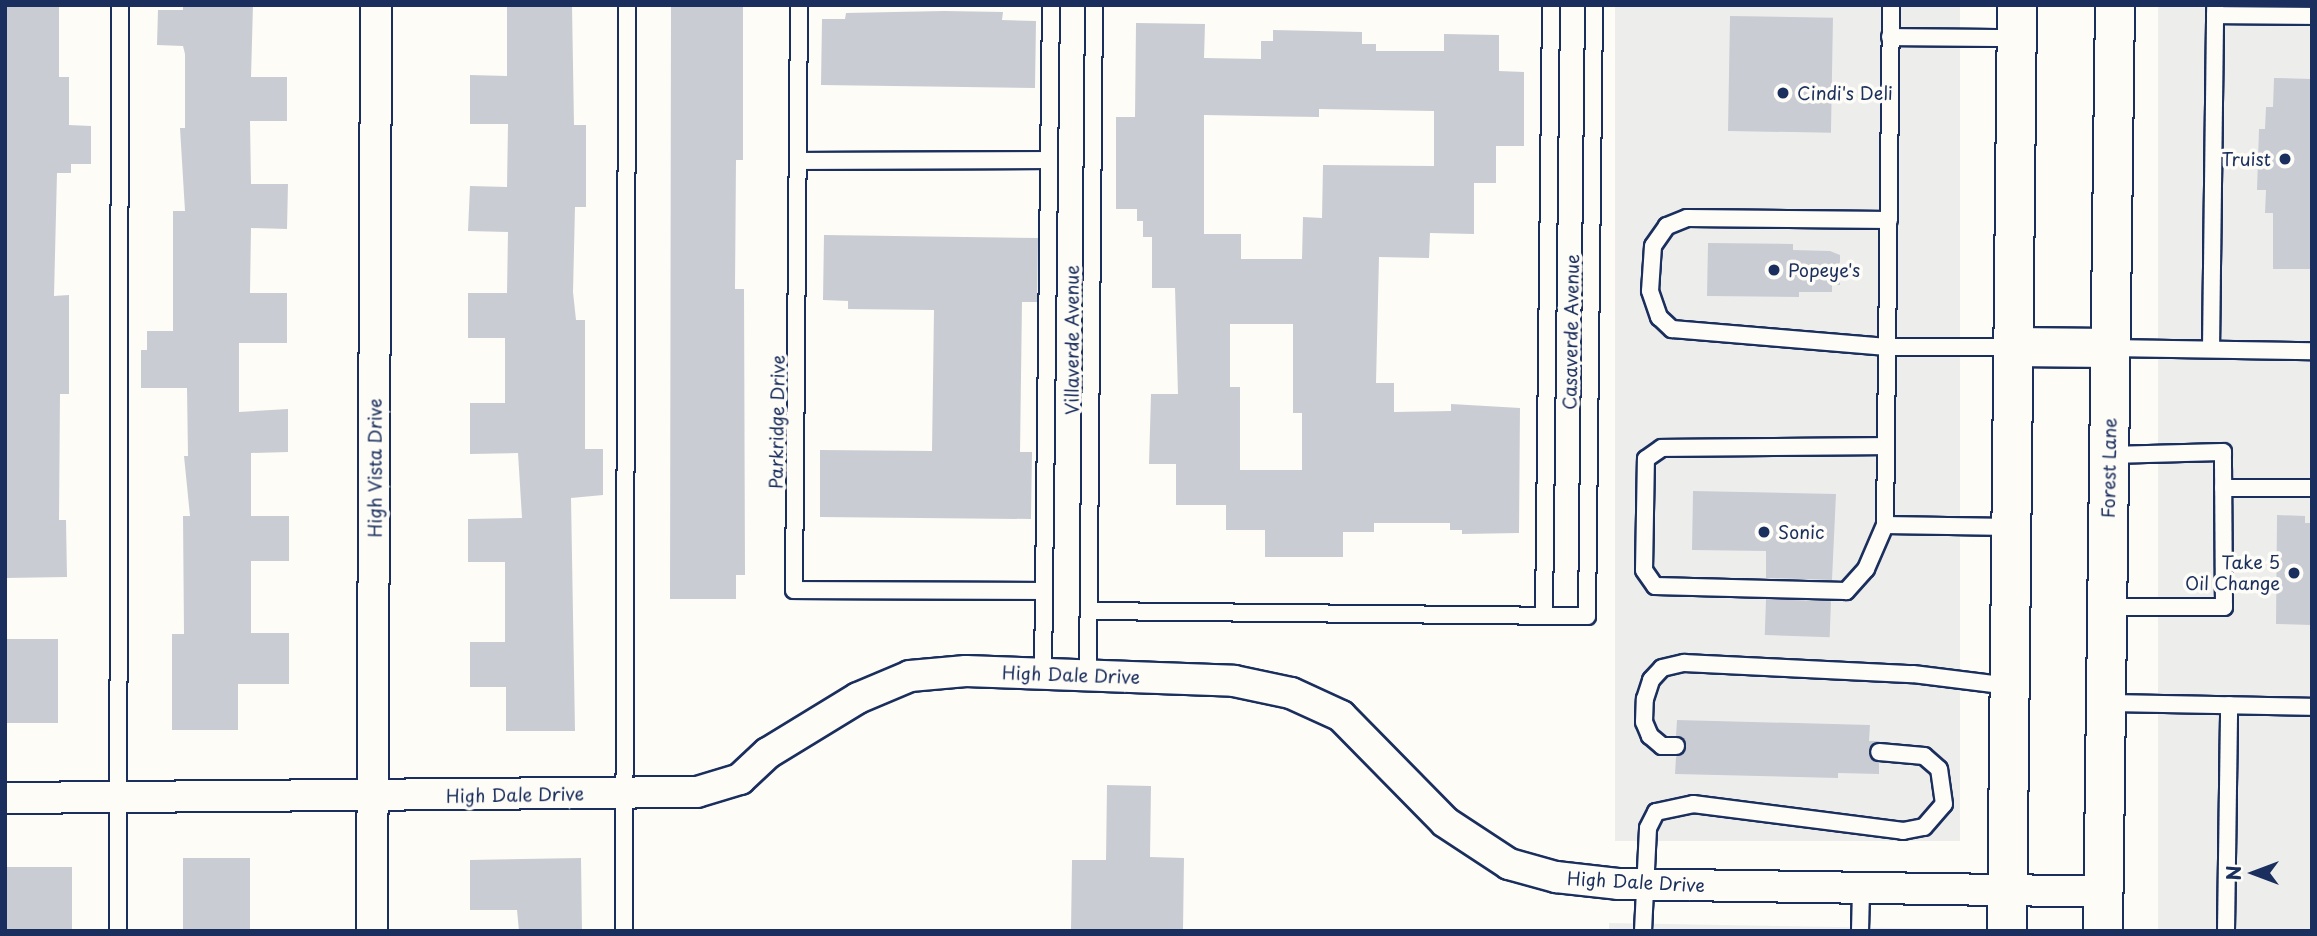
<!DOCTYPE html>
<html>
<head>
<meta charset="utf-8">
<style>
	body { margin:0 }
	#map { position:relative; width:2317px; height:936px; overflow:hidden; background:#fdfcf7; font-family:"Playpen Sans",sans-serif }
	div>[style] { position:absolute }
	.built>* { inset:0; background:#edeeec; transform-origin:0 0 }
	.building>* { inset:0; background:#c9ccd3; transform-origin:0 0 }
	.roads { filter:drop-shadow(2px 0 #1b2f5e) drop-shadow(-2px 0 #1b2f5e) drop-shadow(0 2px #1b2f5e) drop-shadow(0 -2px #1b2f5e) }
	.service>* { height:16px; margin:-8px; padding:0 8px; transform-origin:8px; border-radius:8px; background:#fdfcf7 }
	.minor>* { height:30px; margin:-15px; padding:0 15px; transform-origin:15px; border-radius:15px; background:#fdfcf7 }
	.secondary>* { height:38px; margin:-19px; padding:0 19px; transform-origin:19px; border-radius:19px; background:#fdfcf7 }
	.dots>* { width:19px; height:19px; translate:-50% -50%; box-sizing:border-box; border:4px solid #fdfcf7; border-radius:50% }
	span { translate:-50% -50%; white-space:nowrap; text-align:center; line-height:1.15; -webkit-text-stroke:7px #fdfcf7; paint-order:stroke }
	.poi-label { font-size:18px; color:#1b2f5e }
	.left { translate:0 -50%; text-align:left }
	.right { translate:-100% -50%; text-align:right }
	.street-label { font-size:18px; color:#1b2f5e }
	.frame { position:absolute; inset:0; border:7px solid #1b2f5e; pointer-events:none }
	.north { position:absolute; left:2219px; top:838px; width:70px; height:70px; -webkit-text-stroke:5px #fdfcf7; paint-order:stroke; rotate:270deg; font-size:19px; font-weight:700; line-height:28px; text-align:center; color:#1b2f5e }
	.north::after { content:''; display:block; margin:auto; width:24px; height:32px; background:#1b2f5e; clip-path:polygon(50% 0,100% 100%,50% 72%,0 100%) }
</style>
</head>
<body>
<div id="map">
	<div class="built">
		<div style="left:1615px;top:5px;width:345px;height:836px"></div>
		<div style="left:2158px;top:5px;width:154px;height:926px"></div>
		<div style="clip-path:polygon(1609px 923px,1952px 929px,1952px 931px,1609px 931px)"></div>
	</div>
	<div class="building">
		<div style="clip-path:polygon(5px 5px,59px 5px,59px 77px,69px 77px,69px 125px,91px 126px,91px 164px,71px 164px,71px 173px,57px 173px,54px 296px,69px 295px,69px 394px,60px 394px,59px 520px,66px 520px,67px 577px,5px 578px)"></div>
		<div style="clip-path:polygon(183px 5px,253px 5px,251px 77px,287px 77px,287px 121px,250px 121px,251px 184px,288px 184px,287px 229px,251px 228px,250px 293px,287px 293px,287px 343px,239px 343px,239px 412px,288px 409px,288px 452px,251px 453px,251px 516px,289px 516px,289px 561px,251px 561px,251px 633px,289px 633px,289px 684px,238px 684px,238px 730px,172px 730px,172px 634px,184px 634px,183px 516px,190px 516px,184px 456px,188px 456px,187px 388px,141px 388px,141px 350px,147px 350px,147px 331px,173px 331px,173px 211px,185px 211px,180px 128px,185px 128px,185px 54px,183px 46px,157px 45px,158px 10px,183px 10px)"></div>
		<div style="clip-path:polygon(507px 5px,572px 5px,574px 125px,586px 125px,586px 207px,575px 207px,573px 292px,576px 320px,585px 320px,585px 449px,603px 449px,603px 495px,571px 498px,575px 731px,506px 731px,506px 687px,470px 687px,470px 642px,505px 642px,505px 562px,468px 562px,468px 519px,522px 518px,518px 453px,470px 454px,470px 403px,505px 403px,505px 338px,468px 338px,468px 293px,507px 293px,508px 232px,468px 231px,470px 186px,507px 187px,508px 124px,470px 124px,470px 75px,507px 76px)"></div>
		<div style="clip-path:polygon(671px 5px,743px 5px,743px 160px,736px 160px,735px 289px,744px 289px,745px 575px,736px 575px,736px 599px,670px 599px)"></div>
		<div style="clip-path:polygon(944px 11px,1003px 12px,1002px 20px,1036px 21px,1035px 88px,821px 85px,822px 19px,845px 19px,846px 13px)"></div>
		<div style="left:1730px;top:16px;width:103px;height:115px;rotate:1deg"></div>
		<div style="clip-path:polygon(evenodd,1136px 23px,1205px 24px,1204px 58px,1261px 59px,1261px 41px,1273px 41px,1273px 30px,1362px 32px,1362px 44px,1376px 44px,1376px 51px,1444px 51px,1444px 34px,1499px 35px,1499px 71px,1524px 72px,1524px 146px,1496px 146px,1496px 183px,1474px 183px,1474px 234px,1430px 233px,1429px 258px,1379px 257px,1376px 383px,1394px 383px,1394px 412px,1451px 411px,1451px 404px,1520px 408px,1519px 533px,1462px 534px,1462px 530px,1450px 530px,1450px 523px,1374px 523px,1374px 532px,1343px 532px,1343px 557px,1265px 557px,1265px 530px,1226px 530px,1226px 505px,1176px 505px,1176px 464px,1149px 464px,1151px 394px,1178px 394px,1175px 288px,1152px 288px,1152px 237px,1143px 237px,1143px 221px,1137px 221px,1137px 209px,1116px 209px,1116px 117px,1135px 117px,1136px 23px,1319px 109px,1434px 111px,1434px 166px,1323px 165px,1322px 218px,1303px 217px,1302px 259px,1241px 259px,1241px 234px,1204px 234px,1204px 115px,1319px 117px,1319px 109px,1136px 23px,1230px 324px,1293px 324px,1293px 413px,1302px 413px,1302px 470px,1240px 470px,1240px 387px,1230px 387px,1230px 324px)"></div>
		<div style="clip-path:polygon(2274px 78px,2312px 79px,2312px 269px,2273px 269px,2273px 213px,2265px 213px,2266px 190px,2257px 190px,2259px 129px,2265px 129px,2266px 107px,2273px 107px)"></div>
		<div style="clip-path:polygon(824px 235px,1038px 238px,1037px 302px,1022px 302px,1020px 452px,1032px 452px,1031px 519px,820px 517px,820px 450px,932px 451px,934px 310px,848px 309px,848px 301px,823px 300px)"></div>
		<div style="clip-path:polygon(1708px 243px,1793px 244px,1793px 250px,1830px 251px,1840px 255px,1840px 285px,1832px 285px,1832px 292px,1799px 292px,1799px 297px,1707px 296px)"></div>
		<div style="clip-path:polygon(1693px 491px,1836px 494px,1832px 580px,1766px 578px,1766px 551px,1692px 550px)"></div>
		<div style="clip-path:polygon(2277px 515px,2305px 516px,2305px 523px,2312px 523px,2312px 625px,2276px 624px)"></div>
		<div style="left:1766px;top:599px;width:65px;height:36px;rotate:2deg"></div>
		<div style="left:58px;top:639px;width:84px;height:53px;rotate:90deg"></div>
		<div style="clip-path:polygon(1677px 720px,1870px 725px,1869px 741px,1880px 741px,1869px 752px,1879px 763px,1879px 774px,1838px 773px,1838px 778px,1675px 774px,1676px 757px,1686px 747px,1676px 736px)"></div>
		<div style="clip-path:polygon(1107px 785px,1151px 786px,1150px 857px,1184px 858px,1183px 931px,1071px 931px,1072px 860px,1106px 860px)"></div>
		<div style="left:183px;top:858px;width:67px;height:73px"></div>
		<div style="clip-path:polygon(581px 858px,582px 931px,519px 931px,517px 910px,470px 910px,470px 860px)"></div>
		<div style="left:5px;top:867px;width:67px;height:64px"></div>
	</div>
	<div class="roads">
		<div class="service">
			<div style="left:799px;top:5px;width:585px;rotate:90.49deg"></div>
			<div style="left:794px;top:590px;width:248px;rotate:0.2deg"></div>
			<div style="left:1891px;top:5px;width:520px;rotate:90.66deg"></div>
			<div style="left:1885px;top:525px;width:126px;rotate:0.9deg"></div>
			<div style="left:2215px;top:15px;width:97px;rotate:0.6deg"></div>
			<div style="left:1890px;top:37px;width:127px;rotate:0.5deg"></div>
			<div style="left:800px;top:161px;width:248px;rotate:-0.2deg"></div>
			<div style="left:1889px;top:220px;width:202px;rotate:-179.4deg"></div>
			<div style="left:1687px;top:218px;width:22px;rotate:158deg"></div>
			<div style="left:1667px;top:226px;width:24px;rotate:125deg"></div>
			<div style="left:1653px;top:246px;width:45px;rotate:93.8deg"></div>
			<div style="left:1650px;top:291px;width:28px;rotate:71deg"></div>
			<div style="left:1659px;top:317px;width:18px;rotate:43deg"></div>
			<div style="left:1672px;top:329px;width:216px;rotate:4.8deg"></div>
			<div style="left:1887px;top:347px;width:126px"></div>
			<div style="left:2110px;top:348px;width:202px;rotate:0.9deg"></div>
			<div style="left:2211px;top:349px;width:344px;rotate:-89.3deg"></div>
			<div style="left:2223px;top:488px;width:89px"></div>
			<div style="left:1885px;top:525px;width:48px;rotate:113.4deg"></div>
			<div style="left:1866px;top:569px;width:30px;rotate:132deg"></div>
			<div style="left:1846px;top:591px;width:191px;rotate:-178.5deg"></div>
			<div style="left:1655px;top:586px;width:19px;rotate:-125deg"></div>
			<div style="left:1644px;top:570px;width:111px;rotate:-89deg"></div>
			<div style="left:1646px;top:459px;width:19px;rotate:-35deg"></div>
			<div style="left:1662px;top:448px;width:224px;rotate:-0.5deg"></div>
			<div style="left:2107px;top:607px;width:117px"></div>
			<div style="left:2224px;top:607px;width:155px;rotate:-90.4deg"></div>
			<div style="left:2223px;top:452px;width:114px;rotate:178.5deg"></div>
			<div style="left:1089px;top:611px;width:498px;rotate:0.6deg"></div>
			<div style="left:1587px;top:616px;width:611px;rotate:-89.34deg"></div>
			<div style="left:1544px;top:615px;width:610px;rotate:-89.34deg"></div>
			<div style="left:1043px;top:675px;width:670px;rotate:-89.32deg"></div>
			<div style="left:1088px;top:676px;width:671px;rotate:-89.49deg"></div>
			<div style="left:2106px;top:703px;width:206px;rotate:1.1deg"></div>
			<div style="left:1676px;top:746px;width:14px;rotate:180deg"></div>
			<div style="left:1662px;top:746px;width:16px;rotate:-140deg"></div>
			<div style="left:1650px;top:736px;width:15px;rotate:-113deg"></div>
			<div style="left:1644px;top:722px;width:23px;rotate:-88deg"></div>
			<div style="left:1645px;top:699px;width:20px;rotate:-72deg"></div>
			<div style="left:1651px;top:680px;width:16px;rotate:-47deg"></div>
			<div style="left:1662px;top:668px;width:23px;rotate:-13deg"></div>
			<div style="left:1684px;top:663px;width:229px;rotate:2.8deg"></div>
			<div style="left:1913px;top:674px;width:97px;rotate:7.1deg"></div>
			<div style="left:118px;top:931px;width:926px;rotate:-89.88deg"></div>
			<div style="left:624px;top:931px;width:926px;rotate:-89.81deg"></div>
			<div style="left:1643px;top:931px;width:103px;rotate:-87.2deg"></div>
			<div style="left:1648px;top:828px;width:18px;rotate:-63deg"></div>
			<div style="left:1656px;top:812px;width:38px;rotate:-12deg"></div>
			<div style="left:1693px;top:804px;width:212px;rotate:7.3deg"></div>
			<div style="left:1903px;top:831px;width:21px;rotate:-11deg"></div>
			<div style="left:1924px;top:827px;width:30px;rotate:-49deg"></div>
			<div style="left:1944px;top:804px;width:35px;rotate:-98deg"></div>
			<div style="left:1939px;top:769px;width:20px;rotate:-139deg"></div>
			<div style="left:1924px;top:756px;width:45px;rotate:-174.9deg"></div>
			<div style="left:1860px;top:931px;width:42px;rotate:-88.6deg"></div>
			<div style="left:2226px;top:931px;width:226px;rotate:-89.2deg"></div>
		</div>
		<div class="minor">
			<div style="left:5px;top:798px;width:692px;rotate:-0.5deg"></div>
			<div style="left:697px;top:792px;width:45px;rotate:-16.8deg"></div>
			<div style="left:740px;top:779px;width:38px;rotate:-43deg"></div>
			<div style="left:768px;top:753px;width:105px;rotate:-31.4deg"></div>
			<div style="left:858px;top:698px;width:56px;rotate:-22.9deg"></div>
			<div style="left:910px;top:676px;width:56px;rotate:-5.1deg"></div>
			<div style="left:966px;top:671px;width:268px;rotate:2.1deg"></div>
			<div style="left:1234px;top:681px;width:58px;rotate:11.9deg"></div>
			<div style="left:1291px;top:693px;width:55px;rotate:24.7deg"></div>
			<div style="left:1341px;top:716px;width:148px;rotate:45.5deg"></div>
			<div style="left:1445px;top:822px;width:77px;rotate:33.3deg"></div>
			<div style="left:1509px;top:864px;width:49px;rotate:15.5deg"></div>
			<div style="left:1556px;top:877px;width:62px;rotate:6.4deg"></div>
			<div style="left:1618px;top:884px;width:486px;rotate:0.9deg"></div>
			<div style="left:372px;top:931px;width:926px;rotate:-89.75deg"></div>
		</div>
		<div class="secondary">
			<div style="left:2013px;top:347px;width:97px;rotate:0.6deg"></div>
			<div style="left:2007px;top:931px;width:926px;rotate:-89.38deg"></div>
			<div style="left:2103px;top:931px;width:926px;rotate:-89.26deg"></div>
		</div>
	</div>
	<div class="dots">
		<div style="left:1783px;top:93px;background:#1b2f5e"></div>
		<div style="left:2285px;top:159px;background:#1b2f5e"></div>
		<div style="left:1774px;top:270px;background:#1b2f5e"></div>
		<div style="left:1764px;top:532px;background:#1b2f5e"></div>
		<div style="left:2294px;top:573px;background:#1b2f5e"></div>
	</div>
	<div class="poi-label">
		<span class="left" style="left:1797px;top:93px">Cindi's Deli</span>
		<span class="right" style="left:2271px;top:159px">Truist</span>
		<span class="left" style="left:1788px;top:270px">Popeye's</span>
		<span class="left" style="left:1778px;top:532px">Sonic</span>
		<span class="right" style="left:2280px;top:573px">Take 5<br>Oil Change</span>
	</div>
	<div class="street-label">
		<span style="left:1571px;top:332px;rotate:-89deg">Casaverde Avenue</span>
		<span style="left:1072px;top:340px;rotate:-90deg">Villaverde Avenue</span>
		<span style="left:777px;top:422px;rotate:-89deg">Parkridge Drive</span>
		<span style="left:375px;top:468px;rotate:-90deg">High Vista Drive</span>
		<span style="left:2109px;top:468px;rotate:-89deg">Forest Lane</span>
		<span style="left:1071px;top:675px;rotate:2deg">High Dale Drive</span>
		<span style="left:515px;top:795px;rotate:-1deg">High Dale Drive</span>
		<span style="left:1636px;top:882px;rotate:3deg">High Dale Drive</span>
	</div>
	<div class="frame"></div>
	<div class="north">N</div>
</div>
</body>
</html>
